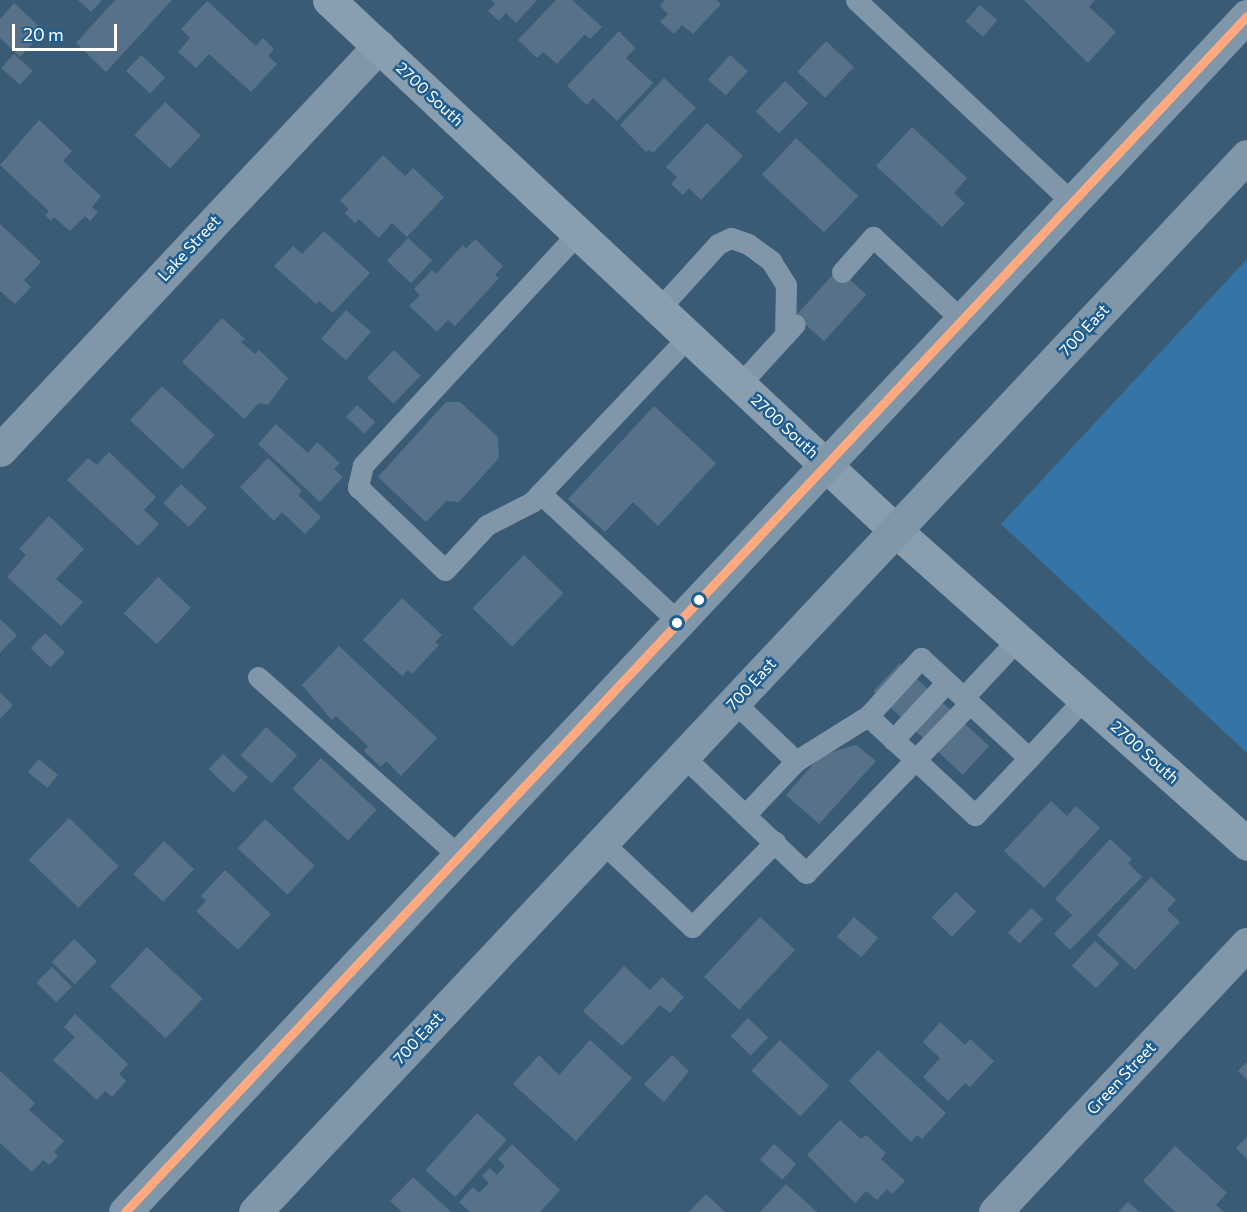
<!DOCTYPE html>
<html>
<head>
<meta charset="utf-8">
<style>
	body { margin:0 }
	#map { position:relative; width:1247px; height:1212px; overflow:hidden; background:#395b76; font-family:Commissioner,sans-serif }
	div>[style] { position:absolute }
	.green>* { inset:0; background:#3474a6 }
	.building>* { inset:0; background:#577288; transform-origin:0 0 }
	.lane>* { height:21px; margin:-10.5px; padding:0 10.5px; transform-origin:10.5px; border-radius:10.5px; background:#8197a9 }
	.street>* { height:33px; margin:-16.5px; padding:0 16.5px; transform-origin:16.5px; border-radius:16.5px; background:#8197a9 }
	.secondary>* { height:33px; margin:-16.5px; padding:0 16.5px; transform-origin:16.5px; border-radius:16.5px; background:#899eae }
	.primary>* { height:33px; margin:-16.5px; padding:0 16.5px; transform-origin:16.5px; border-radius:16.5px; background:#8096a9 }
	.bus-1>* { height:9px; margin:-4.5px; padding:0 4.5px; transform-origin:4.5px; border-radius:4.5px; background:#ffa980 }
	.dots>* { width:16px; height:16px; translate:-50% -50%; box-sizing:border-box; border:3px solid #1f5e90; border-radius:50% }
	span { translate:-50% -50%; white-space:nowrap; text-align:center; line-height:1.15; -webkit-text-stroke:5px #1f5e90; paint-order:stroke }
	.street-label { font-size:16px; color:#fff }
	.scale { position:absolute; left:12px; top:24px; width:105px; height:27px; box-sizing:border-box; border:3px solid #fff; border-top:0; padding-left:8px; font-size:18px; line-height:21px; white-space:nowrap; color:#fff; -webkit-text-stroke:4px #1f5e90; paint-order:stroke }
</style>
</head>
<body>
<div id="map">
	<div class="green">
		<div style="clip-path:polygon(1247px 259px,1247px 753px,1001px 524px)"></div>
	</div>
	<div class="building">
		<div style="clip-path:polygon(78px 0,102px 0,91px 12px)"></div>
		<div style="clip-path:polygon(115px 0,172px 0,106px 72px,76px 43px)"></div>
		<div style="clip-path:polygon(491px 0,537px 0,516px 23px,506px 13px,499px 21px,488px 11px,495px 4px)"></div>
		<div style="clip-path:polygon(556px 0,572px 0,602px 27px,590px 39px,585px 34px,557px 64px,543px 52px,537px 58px,518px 40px)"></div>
		<div style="clip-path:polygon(665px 0,716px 0,721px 4px,693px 34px,682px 25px,674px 34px,660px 22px,668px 14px,660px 6px)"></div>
		<div style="clip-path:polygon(1024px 0,1095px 0,1089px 7px,1116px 32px,1088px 63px)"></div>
		<div style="clip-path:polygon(207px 1px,256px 46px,263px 38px,274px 49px,268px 56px,277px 64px,251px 92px,209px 54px,196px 68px,178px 52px,190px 38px,181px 29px)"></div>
		<div style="clip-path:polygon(14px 3px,44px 31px,20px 57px,0 38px,0 19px)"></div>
		<div style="left:980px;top:5px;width:23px;height:22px;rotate:41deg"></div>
		<div style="clip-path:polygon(619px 31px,635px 48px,626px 58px,653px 83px,617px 121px,593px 98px,587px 105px,567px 86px)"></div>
		<div style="left:826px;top:41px;width:38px;height:42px;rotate:43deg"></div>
		<div style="left:14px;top:54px;width:25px;height:19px;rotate:42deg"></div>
		<div style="left:141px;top:55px;width:33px;height:22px;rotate:43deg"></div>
		<div style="left:730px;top:55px;width:24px;height:33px;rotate:42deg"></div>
		<div style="clip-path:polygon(664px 78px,696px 108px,653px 153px,649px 150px,646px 152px,620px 125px)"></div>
		<div style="left:785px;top:81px;width:32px;height:42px;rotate:44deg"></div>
		<div style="left:165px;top:102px;width:49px;height:45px;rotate:43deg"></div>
		<div style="clip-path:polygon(39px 120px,72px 151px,63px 161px,101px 196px,92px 207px,98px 212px,90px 221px,85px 216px,70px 231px,54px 217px,51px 221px,45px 215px,49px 211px,0 165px)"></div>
		<div style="clip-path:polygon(707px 123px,743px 156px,701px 200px,689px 188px,683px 195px,671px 184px,677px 177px,666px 167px)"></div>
		<div style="clip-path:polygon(912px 127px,967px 178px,954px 193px,965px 203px,942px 227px,876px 166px)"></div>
		<div style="left:796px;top:138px;width:85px;height:50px;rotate:43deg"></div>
		<div style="clip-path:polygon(383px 155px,405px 176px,413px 168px,444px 197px,407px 237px,392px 223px,379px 238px,359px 219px,355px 223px,345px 213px,349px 209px,340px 201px)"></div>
		<div style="clip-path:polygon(0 224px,41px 262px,24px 280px,31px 287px,15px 304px,0 291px)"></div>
		<div style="clip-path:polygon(324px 231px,370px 273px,333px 313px,319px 301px,316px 304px,274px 266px,293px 246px,302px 254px)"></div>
		<div style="left:408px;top:238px;width:33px;height:31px;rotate:43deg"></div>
		<div style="clip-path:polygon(475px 239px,503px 266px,495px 275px,499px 278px,455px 326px,448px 320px,437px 332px,409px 306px,420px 295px,414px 289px,432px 270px,436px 274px,463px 245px,466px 249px)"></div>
		<div style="left:838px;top:269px;width:38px;height:63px;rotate:42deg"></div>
		<div style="left:346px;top:310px;width:33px;height:38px;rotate:41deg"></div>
		<div style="clip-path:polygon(222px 318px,245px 339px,241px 342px,255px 354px,259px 350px,288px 378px,268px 405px,259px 403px,244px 419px,182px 362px)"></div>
		<div style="left:394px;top:350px;width:37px;height:39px;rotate:44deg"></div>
		<div style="left:162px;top:386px;width:72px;height:47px;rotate:43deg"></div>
		<div style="clip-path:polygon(446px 402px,460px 402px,498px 437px,499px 458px,459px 502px,446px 501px,426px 522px,378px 477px)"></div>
		<div style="left:357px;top:405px;width:25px;height:16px;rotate:43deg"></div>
		<div style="clip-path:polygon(654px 406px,716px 463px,658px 526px,633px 502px,605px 532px,568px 499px)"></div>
		<div style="clip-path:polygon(276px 424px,308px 453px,317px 442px,340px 463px,334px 469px,343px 477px,320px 502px,258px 444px)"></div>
		<div style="clip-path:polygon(109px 452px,156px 497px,144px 510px,159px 524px,138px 546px,67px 480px,88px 458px,97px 465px)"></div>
		<div style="clip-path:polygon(268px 458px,302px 491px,298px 495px,321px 517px,305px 534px,282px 512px,274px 521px,240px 487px)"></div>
		<div style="left:181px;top:484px;width:35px;height:26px;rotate:43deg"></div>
		<div style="clip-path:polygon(49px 516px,84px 549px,56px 579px,83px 602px,61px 626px,7px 577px,26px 555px,19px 549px)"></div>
		<div style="left:524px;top:555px;width:55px;height:74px;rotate:44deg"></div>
		<div style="left:158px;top:577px;width:45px;height:50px;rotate:43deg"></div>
		<div style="clip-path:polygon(402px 598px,442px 635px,435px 642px,439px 645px,412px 674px,408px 670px,402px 676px,363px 640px)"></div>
		<div style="clip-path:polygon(0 619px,17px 635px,0 653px)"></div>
		<div style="left:45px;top:633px;width:28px;height:21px;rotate:44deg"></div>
		<div style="clip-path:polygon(339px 646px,437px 738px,401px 776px,386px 761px,381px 767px,364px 751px,368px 746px,336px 716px,332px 720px,302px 685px)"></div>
		<div style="left:900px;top:663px;width:122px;height:39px;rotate:43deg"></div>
		<div style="clip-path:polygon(0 693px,13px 705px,0 719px)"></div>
		<div style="left:266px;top:727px;width:42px;height:38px;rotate:42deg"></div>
		<div style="clip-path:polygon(856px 745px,876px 761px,819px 824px,786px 795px,821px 755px)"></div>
		<div style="left:223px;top:754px;width:34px;height:21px;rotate:43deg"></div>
		<div style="left:321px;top:758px;width:76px;height:42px;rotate:43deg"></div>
		<div style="left:39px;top:759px;width:25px;height:17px;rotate:40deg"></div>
		<div style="clip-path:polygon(1051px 801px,1067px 816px,1076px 806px,1100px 828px,1044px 888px,1004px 851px)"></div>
		<div style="left:69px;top:818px;width:69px;height:58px;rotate:44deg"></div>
		<div style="left:265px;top:819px;width:68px;height:40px;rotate:43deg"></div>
		<div style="clip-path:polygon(1110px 839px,1132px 859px,1128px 863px,1142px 877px,1070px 950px,1054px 934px,1072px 915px,1055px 899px)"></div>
		<div style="left:164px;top:841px;width:41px;height:45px;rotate:43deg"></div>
		<div style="clip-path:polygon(225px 870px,271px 914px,238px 950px,196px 911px,206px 901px,201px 896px)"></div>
		<div style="clip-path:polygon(1151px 877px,1176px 900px,1167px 910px,1180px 922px,1135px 970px,1097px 935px)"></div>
		<div style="left:956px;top:892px;width:28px;height:35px;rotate:44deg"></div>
		<div style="left:1031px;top:908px;width:16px;height:34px;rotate:43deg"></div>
		<div style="left:760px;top:917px;width:48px;height:82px;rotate:43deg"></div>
		<div style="left:854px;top:917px;width:32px;height:26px;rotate:41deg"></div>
		<div style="left:74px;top:939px;width:32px;height:32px;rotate:44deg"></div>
		<div style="left:1095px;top:941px;width:33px;height:34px;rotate:43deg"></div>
		<div style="left:147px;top:947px;width:76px;height:54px;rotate:43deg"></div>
		<div style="clip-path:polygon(624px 966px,650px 990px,662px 977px,684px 997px,670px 1013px,660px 1005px,622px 1046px,583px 1011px)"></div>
		<div style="left:52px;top:967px;width:28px;height:22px;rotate:45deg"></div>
		<div style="clip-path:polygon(75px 1014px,128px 1064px,119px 1074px,126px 1081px,112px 1097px,105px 1091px,97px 1100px,53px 1060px,75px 1037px,64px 1027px)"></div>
		<div style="left:748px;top:1018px;width:28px;height:25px;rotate:44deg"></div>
		<div style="clip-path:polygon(940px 1022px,965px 1045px,970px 1039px,994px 1061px,970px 1087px,965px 1083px,948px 1101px,923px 1077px,940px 1058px,923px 1042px)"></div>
		<div style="clip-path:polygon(590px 1040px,632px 1078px,576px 1141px,513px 1084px,539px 1055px,559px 1075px)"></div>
		<div style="left:780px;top:1040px;width:67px;height:42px;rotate:43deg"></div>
		<div style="clip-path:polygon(878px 1050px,946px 1113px,922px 1139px,917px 1135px,911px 1142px,849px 1081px)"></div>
		<div style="clip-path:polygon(672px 1055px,689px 1071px,664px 1102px,644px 1084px)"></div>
		<div style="clip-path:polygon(1247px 1062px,1247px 1080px,1238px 1071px)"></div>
		<div style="clip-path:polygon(0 1071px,35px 1103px,29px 1110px,64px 1141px,54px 1152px,58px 1156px,49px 1165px,43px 1160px,32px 1172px,0 1143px)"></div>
		<div style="left:477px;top:1113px;width:40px;height:77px;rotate:42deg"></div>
		<div style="clip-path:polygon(840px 1120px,861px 1139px,866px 1135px,886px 1153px,881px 1159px,905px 1181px,892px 1194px,887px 1189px,877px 1200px,866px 1191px,855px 1203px,807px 1155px)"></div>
		<div style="clip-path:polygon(1247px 1137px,1247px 1159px,1236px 1148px)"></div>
		<div style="clip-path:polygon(512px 1144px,560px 1190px,540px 1212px,470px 1212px,459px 1202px,473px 1187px,479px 1193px,489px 1183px,482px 1176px,490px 1168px,497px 1175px,505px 1166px,498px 1159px)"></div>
		<div style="left:774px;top:1144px;width:30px;height:21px;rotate:42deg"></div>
		<div style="clip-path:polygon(1175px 1146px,1227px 1193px,1216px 1205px,1224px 1212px,1175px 1212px,1143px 1181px)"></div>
		<div style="clip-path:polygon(413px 1177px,451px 1212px,402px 1212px,390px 1201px)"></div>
		<div style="clip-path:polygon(786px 1184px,817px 1212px,760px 1212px)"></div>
		<div style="clip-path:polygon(706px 1194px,725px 1212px,689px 1212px)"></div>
		<div style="clip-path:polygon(1128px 1202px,1139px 1212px,1118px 1212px)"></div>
	</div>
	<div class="lane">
		<div style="left:856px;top:0;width:296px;rotate:43.1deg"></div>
		<div style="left:578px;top:233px;width:316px;rotate:132.8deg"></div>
		<div style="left:363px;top:465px;width:23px;rotate:103deg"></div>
		<div style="left:358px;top:487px;width:120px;rotate:43.7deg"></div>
		<div style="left:445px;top:570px;width:62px;rotate:-47deg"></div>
		<div style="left:487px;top:525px;width:51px;rotate:-27.1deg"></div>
		<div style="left:532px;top:502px;width:228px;rotate:-46.6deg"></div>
		<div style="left:842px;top:272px;width:47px;rotate:-48.5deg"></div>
		<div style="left:873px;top:237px;width:122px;rotate:43deg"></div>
		<div style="left:659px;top:309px;width:88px;rotate:-47.8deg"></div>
		<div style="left:718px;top:244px;width:14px;rotate:-25deg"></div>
		<div style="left:731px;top:238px;width:18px;rotate:19deg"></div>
		<div style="left:748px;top:244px;width:29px;rotate:36deg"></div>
		<div style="left:771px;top:261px;width:28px;rotate:58deg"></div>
		<div style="left:786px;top:285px;width:50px;rotate:91.1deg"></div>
		<div style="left:740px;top:384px;width:81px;rotate:-47.5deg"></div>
		<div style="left:540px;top:493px;width:190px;rotate:42.9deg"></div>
		<div style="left:258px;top:677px;width:269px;rotate:41.7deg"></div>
		<div style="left:964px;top:697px;width:79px;rotate:-47deg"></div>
		<div style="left:734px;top:702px;width:86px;rotate:43.6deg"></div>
		<div style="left:796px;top:761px;width:85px;rotate:-32deg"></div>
		<div style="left:868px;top:716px;width:79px;rotate:-47.6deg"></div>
		<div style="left:921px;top:658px;width:147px;rotate:42.8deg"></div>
		<div style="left:1029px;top:758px;width:81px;rotate:-47deg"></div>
		<div style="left:868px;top:716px;width:146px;rotate:42.8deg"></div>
		<div style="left:975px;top:815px;width:79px;rotate:-46.5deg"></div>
		<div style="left:893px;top:740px;width:79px;rotate:-47deg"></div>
		<div style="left:683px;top:756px;width:170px;rotate:43.6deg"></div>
		<div style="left:806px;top:873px;width:236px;rotate:-46deg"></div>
		<div style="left:745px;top:815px;width:74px;rotate:-46.6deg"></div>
		<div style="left:602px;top:842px;width:124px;rotate:43.4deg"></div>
		<div style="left:692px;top:927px;width:119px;rotate:-45.7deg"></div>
	</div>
	<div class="street">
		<div style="left:0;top:450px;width:554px;rotate:-46.83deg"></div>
		<div style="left:995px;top:1212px;width:368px;rotate:-46.8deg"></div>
	</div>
	<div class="secondary">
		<div style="left:329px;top:0;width:775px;rotate:43.12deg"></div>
		<div style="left:895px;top:530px;width:472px;rotate:41.7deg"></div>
	</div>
	<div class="primary">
		<div style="left:125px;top:1212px;width:1640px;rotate:-46.83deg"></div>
		<div style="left:255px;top:1212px;width:1449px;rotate:-46.79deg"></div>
	</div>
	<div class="bus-1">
		<div style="left:125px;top:1212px;width:1640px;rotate:-46.83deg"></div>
	</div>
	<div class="dots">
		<div style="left:699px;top:600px;background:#fff"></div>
		<div style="left:677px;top:623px;background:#fff"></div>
	</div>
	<div class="street-label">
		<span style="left:430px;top:94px;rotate:43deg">2700 South</span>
		<span style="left:189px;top:248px;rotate:-47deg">Lake Street</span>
		<span style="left:1084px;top:330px;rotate:-47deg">700 East</span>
		<span style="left:785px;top:426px;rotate:43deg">2700 South</span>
		<span style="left:751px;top:684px;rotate:-47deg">700 East</span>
		<span style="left:1145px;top:752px;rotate:42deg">2700 South</span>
		<span style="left:418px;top:1038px;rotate:-47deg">700 East</span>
		<span style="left:1121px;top:1078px;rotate:-47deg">Green Street</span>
	</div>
	<div class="scale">20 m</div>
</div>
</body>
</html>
